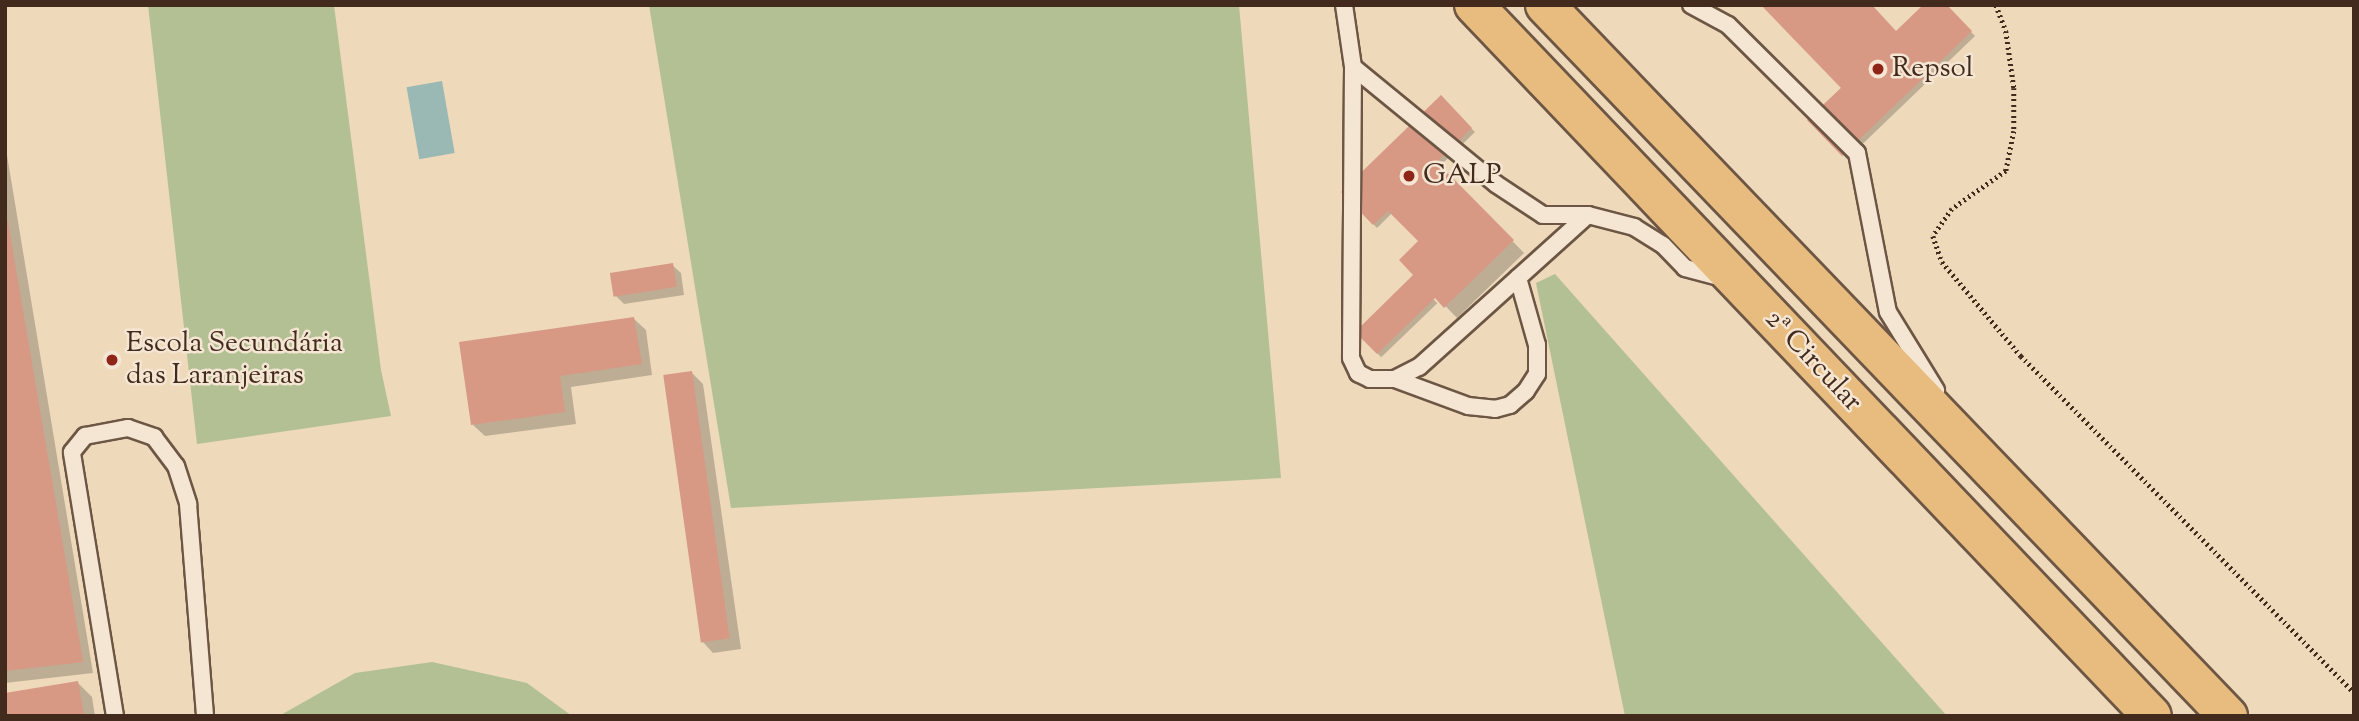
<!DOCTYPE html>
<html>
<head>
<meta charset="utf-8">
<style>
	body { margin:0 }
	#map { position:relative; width:2359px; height:721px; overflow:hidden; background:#eed9bb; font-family:"Sorts Mill Goudy",serif }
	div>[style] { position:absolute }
	.green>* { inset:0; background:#b3c094 }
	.water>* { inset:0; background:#9ab9b5; transform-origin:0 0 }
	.shadow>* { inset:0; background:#0003; transform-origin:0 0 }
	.building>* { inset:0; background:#d79884; transform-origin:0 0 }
	.path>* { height:4.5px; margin-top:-2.25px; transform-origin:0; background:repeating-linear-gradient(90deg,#422a1c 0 2px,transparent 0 5.5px) }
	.roads { filter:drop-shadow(2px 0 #6d5644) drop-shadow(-2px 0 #6d5644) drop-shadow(0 2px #6d5644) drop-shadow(0 -2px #6d5644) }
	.service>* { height:16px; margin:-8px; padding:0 8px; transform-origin:8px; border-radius:8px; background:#f4e6d3 }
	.trunk>* { height:38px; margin:-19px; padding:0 19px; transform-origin:19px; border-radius:19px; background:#e7bc7e }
	.dots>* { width:19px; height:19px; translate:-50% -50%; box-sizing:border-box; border:4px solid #f4e6d3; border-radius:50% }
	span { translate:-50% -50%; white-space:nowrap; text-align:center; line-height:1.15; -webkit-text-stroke:5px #f4e6d3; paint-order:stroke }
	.poi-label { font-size:28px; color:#422a1c }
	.left { translate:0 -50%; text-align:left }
	.street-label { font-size:28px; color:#422a1c }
	.frame { position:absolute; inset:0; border:7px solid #422a1c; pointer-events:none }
</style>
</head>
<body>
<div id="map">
	<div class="green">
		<div style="clip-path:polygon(148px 5px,334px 5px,381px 370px,391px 416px,197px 444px)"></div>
		<div style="clip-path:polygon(649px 5px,1239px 5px,1281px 478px,731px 508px)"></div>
		<div style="clip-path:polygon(1555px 274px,1947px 716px,1625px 716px,1536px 283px)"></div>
		<div style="clip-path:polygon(432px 662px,527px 683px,572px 716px,279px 716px,355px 673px)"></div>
	</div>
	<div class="water">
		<div style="left:442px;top:81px;width:73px;height:36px;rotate:80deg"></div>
	</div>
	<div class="shadow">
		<div style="clip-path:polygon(1945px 5px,1975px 36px,1847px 159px,1809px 120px,1896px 33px)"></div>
		<div style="clip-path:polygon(1441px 98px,1475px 132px,1440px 166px,1524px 253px,1457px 318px,1401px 260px,1421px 242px,1392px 213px,1377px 228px,1343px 192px)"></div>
		<div style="clip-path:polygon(5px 143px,93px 673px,5px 683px)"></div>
		<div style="clip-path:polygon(672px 265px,681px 273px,684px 295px,624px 304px,615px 295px)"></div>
		<div style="left:1413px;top:278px;width:35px;height:78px;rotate:46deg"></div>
		<div style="clip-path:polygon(634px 319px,646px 330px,652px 375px,571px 387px,576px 424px,485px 436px,473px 425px)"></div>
		<div style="clip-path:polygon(692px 373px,703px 384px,741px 649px,713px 653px,702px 641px)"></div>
		<div style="clip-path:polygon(78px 683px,92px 697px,95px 716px,5px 716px)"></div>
	</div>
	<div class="building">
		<div style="clip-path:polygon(1761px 5px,1872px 5px,1896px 31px,1923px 5px,1947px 5px,1972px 31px,1842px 156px,1807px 120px,1841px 88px)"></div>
		<div style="clip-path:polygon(1441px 95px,1472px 128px,1437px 162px,1514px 240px,1444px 308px,1435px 298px,1377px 354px,1355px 332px,1413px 275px,1399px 260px,1418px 241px,1388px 211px,1373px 225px,1341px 192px)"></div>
		<div style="clip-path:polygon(5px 205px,83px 662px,5px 671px)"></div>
		<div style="left:673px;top:263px;width:24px;height:64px;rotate:81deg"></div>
		<div style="clip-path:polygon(634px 317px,642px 364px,560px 376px,565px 412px,471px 425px,459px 342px)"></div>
		<div style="left:692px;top:371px;width:270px;height:29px;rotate:82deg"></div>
		<div style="clip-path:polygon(78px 681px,84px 716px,5px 716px,5px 693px)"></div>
	</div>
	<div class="path">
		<div style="left:1996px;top:5px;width:28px;rotate:69deg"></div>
		<div style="left:2006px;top:31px;width:58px;rotate:82deg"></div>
		<div style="left:2014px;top:88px;width:43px;rotate:90deg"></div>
		<div style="left:2014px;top:131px;width:41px;rotate:101.3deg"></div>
		<div style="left:2006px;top:171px;width:66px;rotate:144.9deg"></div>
		<div style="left:1952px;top:209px;width:33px;rotate:125deg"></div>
		<div style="left:1933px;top:236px;width:28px;rotate:71deg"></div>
		<div style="left:1942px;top:262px;width:123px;rotate:50deg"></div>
		<div style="left:2021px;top:356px;width:474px;rotate:45.3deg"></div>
	</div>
	<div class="roads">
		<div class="service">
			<div style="left:1344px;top:5px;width:63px;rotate:81.7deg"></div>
			<div style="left:1353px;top:67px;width:185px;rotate:39.3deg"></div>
			<div style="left:1496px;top:184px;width:56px;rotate:33.4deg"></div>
			<div style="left:1543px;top:215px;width:45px"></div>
			<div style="left:1588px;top:215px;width:48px;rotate:14.6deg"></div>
			<div style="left:1634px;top:227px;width:34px;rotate:32deg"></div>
			<div style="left:1663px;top:245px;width:32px;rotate:46deg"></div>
			<div style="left:1685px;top:268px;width:39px;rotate:15deg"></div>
			<div style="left:1691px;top:5px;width:42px;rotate:28.4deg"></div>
			<div style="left:1728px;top:25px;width:182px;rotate:44.8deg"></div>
			<div style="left:1857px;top:153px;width:162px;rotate:79deg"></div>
			<div style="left:1888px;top:312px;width:92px;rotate:58.4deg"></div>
			<div style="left:1353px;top:67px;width:291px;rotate:90.4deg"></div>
			<div style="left:1351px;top:358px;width:17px;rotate:65deg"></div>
			<div style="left:1358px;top:373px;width:13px;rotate:27deg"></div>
			<div style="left:1370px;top:379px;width:25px"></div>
			<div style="left:1395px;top:379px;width:27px;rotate:-27deg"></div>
			<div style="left:1419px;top:367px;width:227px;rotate:-42deg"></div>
			<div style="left:1395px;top:379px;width:78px;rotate:20.3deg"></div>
			<div style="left:1468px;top:406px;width:27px;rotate:6deg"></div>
			<div style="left:1495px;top:409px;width:16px;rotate:-15deg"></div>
			<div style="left:1510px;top:405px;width:21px;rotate:-41deg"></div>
			<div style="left:1526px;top:391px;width:20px;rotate:-57deg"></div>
			<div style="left:1537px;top:374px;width:29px;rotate:-90deg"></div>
			<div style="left:1537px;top:345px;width:70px;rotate:-105.8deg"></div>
			<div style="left:115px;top:716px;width:267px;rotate:-99.3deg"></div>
			<div style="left:72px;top:452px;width:21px;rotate:-51deg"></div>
			<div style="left:85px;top:436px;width:44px;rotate:-10.5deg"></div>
			<div style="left:128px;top:428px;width:28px;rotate:19deg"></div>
			<div style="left:154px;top:437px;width:36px;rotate:53deg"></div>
			<div style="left:176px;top:466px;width:40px;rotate:72deg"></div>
			<div style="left:188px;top:504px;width:213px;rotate:85.4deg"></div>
		</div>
		<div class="trunk">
			<div style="left:1474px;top:5px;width:982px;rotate:46.36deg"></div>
			<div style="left:1545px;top:5px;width:986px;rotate:46.15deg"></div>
		</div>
	</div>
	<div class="dots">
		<div style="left:1878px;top:69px;background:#8f2418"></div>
		<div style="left:1409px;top:176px;background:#8f2418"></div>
		<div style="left:112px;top:360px;background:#8f2418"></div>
	</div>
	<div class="poi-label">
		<span class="left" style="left:1892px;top:69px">Repsol</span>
		<span class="left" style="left:1423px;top:176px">GALP</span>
		<span class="left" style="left:126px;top:360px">Escola Secundária<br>das Laranjeiras</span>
	</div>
	<div class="street-label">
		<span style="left:1813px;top:361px;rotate:47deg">2ª Circular</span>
	</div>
	<div class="frame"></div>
</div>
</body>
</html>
